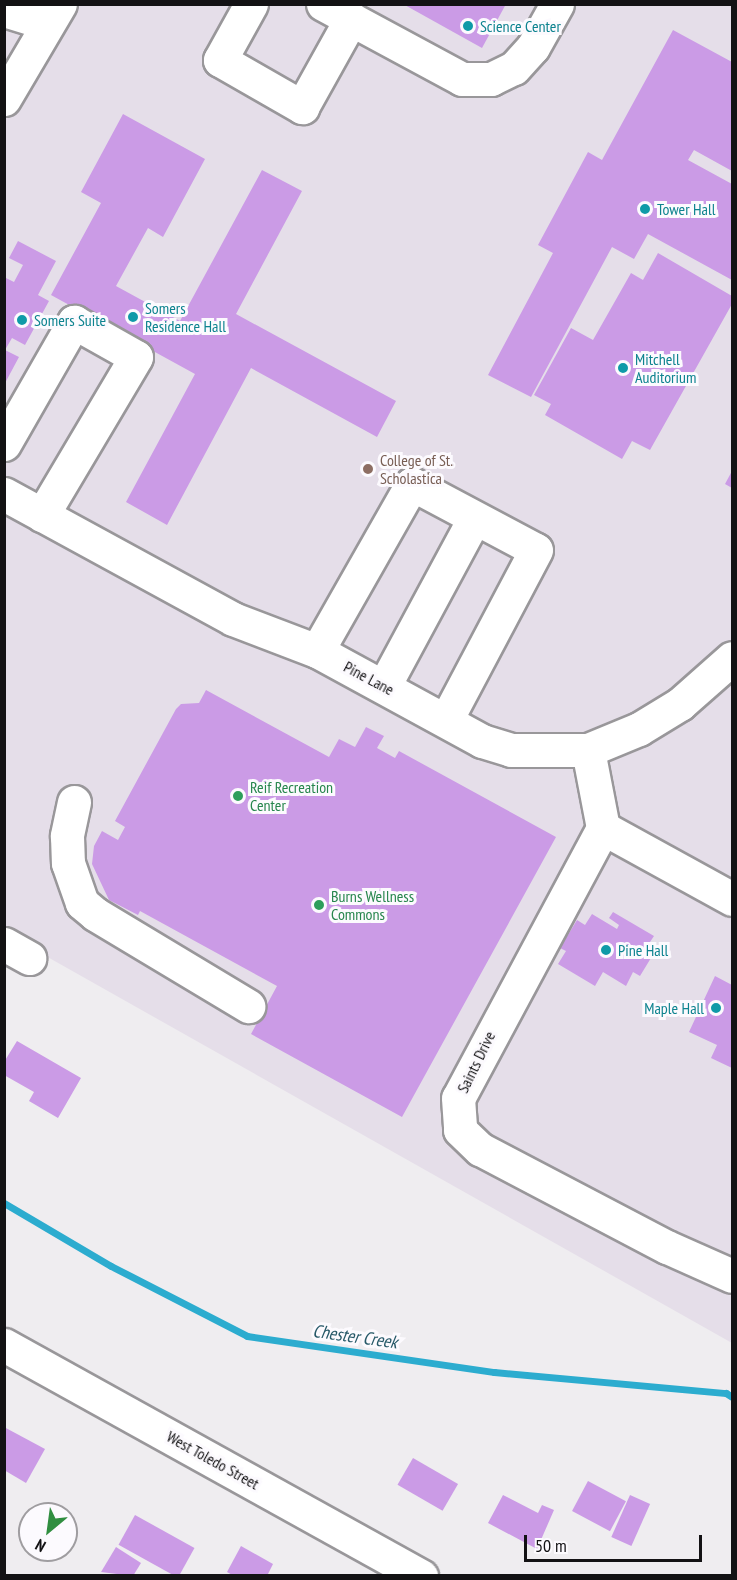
<!DOCTYPE html>
<html>
<head>
<meta charset="utf-8">
<style>
	body { margin:0 }
	#map { position:relative; width:737px; height:1580px; overflow:hidden; background:#efedf0; font-family:"PT Sans Narrow",sans-serif }
	div>[style] { position:absolute }
	.built>* { inset:0; background:#e5dee9 }
	.stream>* { height:7px; margin:-3.5px; padding:0 3.5px; transform-origin:3.5px; border-radius:3.5px; background:#2caccf }
	.building>* { inset:0; background:#cb9be6; transform-origin:0 0 }
	.roads { filter:drop-shadow(2px 0 #99979a) drop-shadow(-2px 0 #99979a) drop-shadow(0 2px #99979a) drop-shadow(0 -2px #99979a) }
	.minor>* { height:33px; margin:-16.5px; padding:0 16.5px; transform-origin:16.5px; border-radius:16.5px; background:#fff }
	.dots>* { width:16px; height:16px; translate:-50% -50%; box-sizing:border-box; border:3px solid #fcfafe; border-radius:50% }
	span { translate:-50% -50%; white-space:nowrap; text-align:center; line-height:1.15; -webkit-text-stroke:6px #fcfafe; paint-order:stroke }
	.culture-label { font-size:16px; color:#0d838f }
	.left { translate:0 -50%; text-align:left }
	.right { translate:-100% -50%; text-align:right }
	.education-label { font-size:16px; color:#785e54 }
	.street-label { font-size:16px; color:#131214 }
	.leisure-label { font-size:16px; color:#27864d }
	.water-label { font-size:18px; color:#275968; font-style:italic }
	.frame { position:absolute; inset:0; border:6px solid #131214; pointer-events:none }
	.north { position:absolute; left:18px; top:1502px; width:60px; height:60px; box-sizing:border-box; background:#fcfafe; border:2px solid #9f9da0; border-radius:50%; rotate:209deg; font-size:16px; font-weight:700; line-height:24px; text-align:center; color:#131214 }
	.north::after { content:''; display:block; margin:auto; width:21px; height:27px; background:#308e40; clip-path:polygon(50% 0,100% 100%,50% 72%,0 100%) }
	.scale { position:absolute; left:524px; top:1535px; width:178px; height:27px; box-sizing:border-box; border:3px solid #131214; border-top:0; padding-left:8px; font-size:18px; line-height:21px; white-space:nowrap; color:#131214; -webkit-text-stroke:4px #fcfafe; paint-order:stroke }
</style>
</head>
<body>
<div id="map">
	<div class="built">
		<div style="clip-path:polygon(5px 5px,732px 5px,732px 1343px,5px 933px)"></div>
	</div>
	<div class="stream">
		<div style="left:4px;top:1203px;width:124px;rotate:30.5deg"></div>
		<div style="left:111px;top:1266px;width:153px;rotate:27.2deg"></div>
		<div style="left:247px;top:1336px;width:250px;rotate:8.3deg"></div>
		<div style="left:494px;top:1372px;width:233px;rotate:5.2deg"></div>
		<div style="left:726px;top:1393px;width:7px;rotate:34deg"></div>
	</div>
	<div class="building">
		<div style="clip-path:polygon(403px 4px,506px 4px,482px 48px)"></div>
		<div style="clip-path:polygon(673px 30px,732px 62px,732px 171px,694px 150px,688px 160px,732px 184px,732px 280px,648px 234px,634px 259px,612px 247px,531px 397px,488px 375px,553px 253px,538px 245px,588px 152px,602px 160px)"></div>
		<div style="clip-path:polygon(123px 114px,205px 159px,163px 237px,148px 228px,116px 286px,180px 321px,262px 170px,302px 191px,236px 314px,396px 401px,377px 437px,251px 368px,167px 525px,126px 502px,195px 374px,51px 295px,101px 203px,81px 192px)"></div>
		<div style="clip-path:polygon(18px 241px,56px 261px,38px 295px,49px 301px,25px 345px,12px 338px,5px 350px,19px 357px,4px 385px,4px 277px,14px 282px,23px 265px,9px 258px)"></div>
		<div style="clip-path:polygon(658px 253px,732px 296px,732px 304px,650px 450px,632px 441px,622px 459px,545px 415px,551px 404px,534px 395px,571px 328px,593px 340px,631px 273px,643px 280px)"></div>
		<div style="clip-path:polygon(732px 471px,732px 488px,725px 484px)"></div>
		<div style="clip-path:polygon(206px 690px,329px 757px,339px 739px,355px 747px,366px 727px,384px 736px,377px 748px,395px 758px,399px 751px,556px 837px,402px 1117px,251px 1034px,277px 986px,140px 911px,138px 915px,109px 900px,92px 864px,94px 846px,102px 831px,118px 840px,125px 827px,115px 821px,176px 709px,181px 704px,199px 703px)"></div>
		<div style="clip-path:polygon(613px 912px,654px 936px,646px 948px,654px 953px,640px 976px,633px 972px,626px 986px,603px 972px,595px 986px,558px 964px,566px 951px,560px 948px,577px 920px,585px 925px,592px 914px,617px 929px,619px 925px,609px 918px)"></div>
		<div style="clip-path:polygon(715px 976px,732px 985px,732px 1068px,711px 1058px,717px 1045px,689px 1032px)"></div>
		<div style="clip-path:polygon(17px 1041px,81px 1078px,58px 1118px,29px 1101px,34px 1092px,4px 1075px,4px 1062px)"></div>
		<div style="clip-path:polygon(4px 1427px,45px 1449px,26px 1483px,4px 1470px)"></div>
		<div style="left:413px;top:1458px;width:52px;height:31px;rotate:30deg"></div>
		<div style="left:588px;top:1481px;width:43px;height:34px;rotate:28deg"></div>
		<div style="clip-path:polygon(503px 1495px,538px 1513px,542px 1505px,554px 1510px,537px 1549px,488px 1523px)"></div>
		<div style="left:630px;top:1495px;width:22px;height:46px;rotate:24deg"></div>
		<div style="left:135px;top:1515px;width:68px;height:34px;rotate:29deg"></div>
		<div style="clip-path:polygon(241px 1546px,273px 1564px,267px 1576px,234px 1576px,227px 1572px)"></div>
		<div style="clip-path:polygon(116px 1547px,141px 1563px,133px 1576px,101px 1572px)"></div>
	</div>
	<div class="roads">
		<div class="minor">
			<div style="left:251px;top:4px;width:64px;rotate:119deg"></div>
			<div style="left:220px;top:60px;width:95px;rotate:29.8deg"></div>
			<div style="left:302px;top:107px;width:101px;rotate:-60.9deg"></div>
			<div style="left:323px;top:4px;width:158px;rotate:28.3deg"></div>
			<div style="left:462px;top:79px;width:29px"></div>
			<div style="left:491px;top:79px;width:25px;rotate:-26deg"></div>
			<div style="left:514px;top:68px;width:28px;rotate:-48deg"></div>
			<div style="left:533px;top:47px;width:49px;rotate:-60.8deg"></div>
			<div style="left:4px;top:10px;width:44px;rotate:17.2deg"></div>
			<div style="left:4px;top:99px;width:110px;rotate:-59.5deg"></div>
			<div style="left:4px;top:444px;width:141px;rotate:-60.2deg"></div>
			<div style="left:74px;top:322px;width:71px;rotate:29.4deg"></div>
			<div style="left:136px;top:357px;width:184px;rotate:120.7deg"></div>
			<div style="left:4px;top:494px;width:261px;rotate:28.6deg"></div>
			<div style="left:233px;top:619px;width:90px;rotate:20.9deg"></div>
			<div style="left:317px;top:651px;width:188px;rotate:28.6deg"></div>
			<div style="left:482px;top:741px;width:30px;rotate:17deg"></div>
			<div style="left:511px;top:750px;width:77px"></div>
			<div style="left:588px;top:750px;width:55px;rotate:-22.4deg"></div>
			<div style="left:639px;top:729px;width:48px;rotate:-31.4deg"></div>
			<div style="left:680px;top:704px;width:69px;rotate:-41.5deg"></div>
			<div style="left:317px;top:651px;width:192px;rotate:-60.4deg"></div>
			<div style="left:412px;top:484px;width:140px;rotate:28deg"></div>
			<div style="left:536px;top:550px;width:192px;rotate:117.9deg"></div>
			<div style="left:384px;top:686px;width:190px;rotate:-61.7deg"></div>
			<div style="left:588px;top:750px;width:79px;rotate:79.1deg"></div>
			<div style="left:603px;top:828px;width:306px;rotate:118.2deg"></div>
			<div style="left:458px;top:1098px;width:32px;rotate:86deg"></div>
			<div style="left:460px;top:1130px;width:28px;rotate:44deg"></div>
			<div style="left:480px;top:1149px;width:211px;rotate:27.7deg"></div>
			<div style="left:667px;top:1247px;width:71px;rotate:24deg"></div>
			<div style="left:74px;top:802px;width:35px;rotate:102deg"></div>
			<div style="left:67px;top:836px;width:27px;rotate:88deg"></div>
			<div style="left:68px;top:863px;width:42px;rotate:70.7deg"></div>
			<div style="left:82px;top:903px;width:17px;rotate:40deg"></div>
			<div style="left:95px;top:914px;width:179px;rotate:31deg"></div>
			<div style="left:603px;top:828px;width:147px;rotate:28.8deg"></div>
			<div style="left:4px;top:944px;width:29px;rotate:29deg"></div>
			<div style="left:4px;top:1345px;width:477px;rotate:29deg"></div>
		</div>
	</div>
	<div class="dots">
		<div style="left:468px;top:26px;background:#0f9aa8"></div>
		<div style="left:645px;top:209px;background:#0f9aa8"></div>
		<div style="left:133px;top:317px;background:#0f9aa8"></div>
		<div style="left:22px;top:320px;background:#0f9aa8"></div>
		<div style="left:623px;top:368px;background:#0f9aa8"></div>
		<div style="left:368px;top:469px;background:#8d6e63"></div>
		<div style="left:238px;top:796px;background:#2e9e5b"></div>
		<div style="left:319px;top:905px;background:#2e9e5b"></div>
		<div style="left:606px;top:950px;background:#0f9aa8"></div>
		<div style="left:716px;top:1008px;background:#0f9aa8"></div>
	</div>
	<div class="culture-label">
		<span class="left" style="left:480px;top:26px">Science Center</span>
		<span class="left" style="left:657px;top:209px">Tower Hall</span>
		<span class="left" style="left:145px;top:317px">Somers<br>Residence Hall</span>
		<span class="left" style="left:34px;top:320px">Somers Suite</span>
		<span class="left" style="left:635px;top:368px">Mitchell<br>Auditorium</span>
		<span class="left" style="left:618px;top:950px">Pine Hall</span>
		<span class="right" style="left:704px;top:1008px">Maple Hall</span>
	</div>
	<div class="education-label">
		<span class="left" style="left:380px;top:469px">College of St.<br>Scholastica</span>
	</div>
	<div class="street-label">
		<span style="left:369px;top:678px;rotate:28deg">Pine Lane</span>
		<span style="left:476px;top:1062px;rotate:-64deg">Saints Drive</span>
		<span style="left:213px;top:1460px;rotate:29deg">West Toledo Street</span>
	</div>
	<div class="leisure-label">
		<span class="left" style="left:250px;top:796px">Reif Recreation<br>Center</span>
		<span class="left" style="left:331px;top:905px">Burns Wellness<br>Commons</span>
	</div>
	<div class="water-label">
		<span style="left:355px;top:1337px;rotate:8deg">Chester Creek</span>
	</div>
	<div class="frame"></div>
	<div class="north">N</div>
	<div class="scale">50 m</div>
</div>
</body>
</html>
